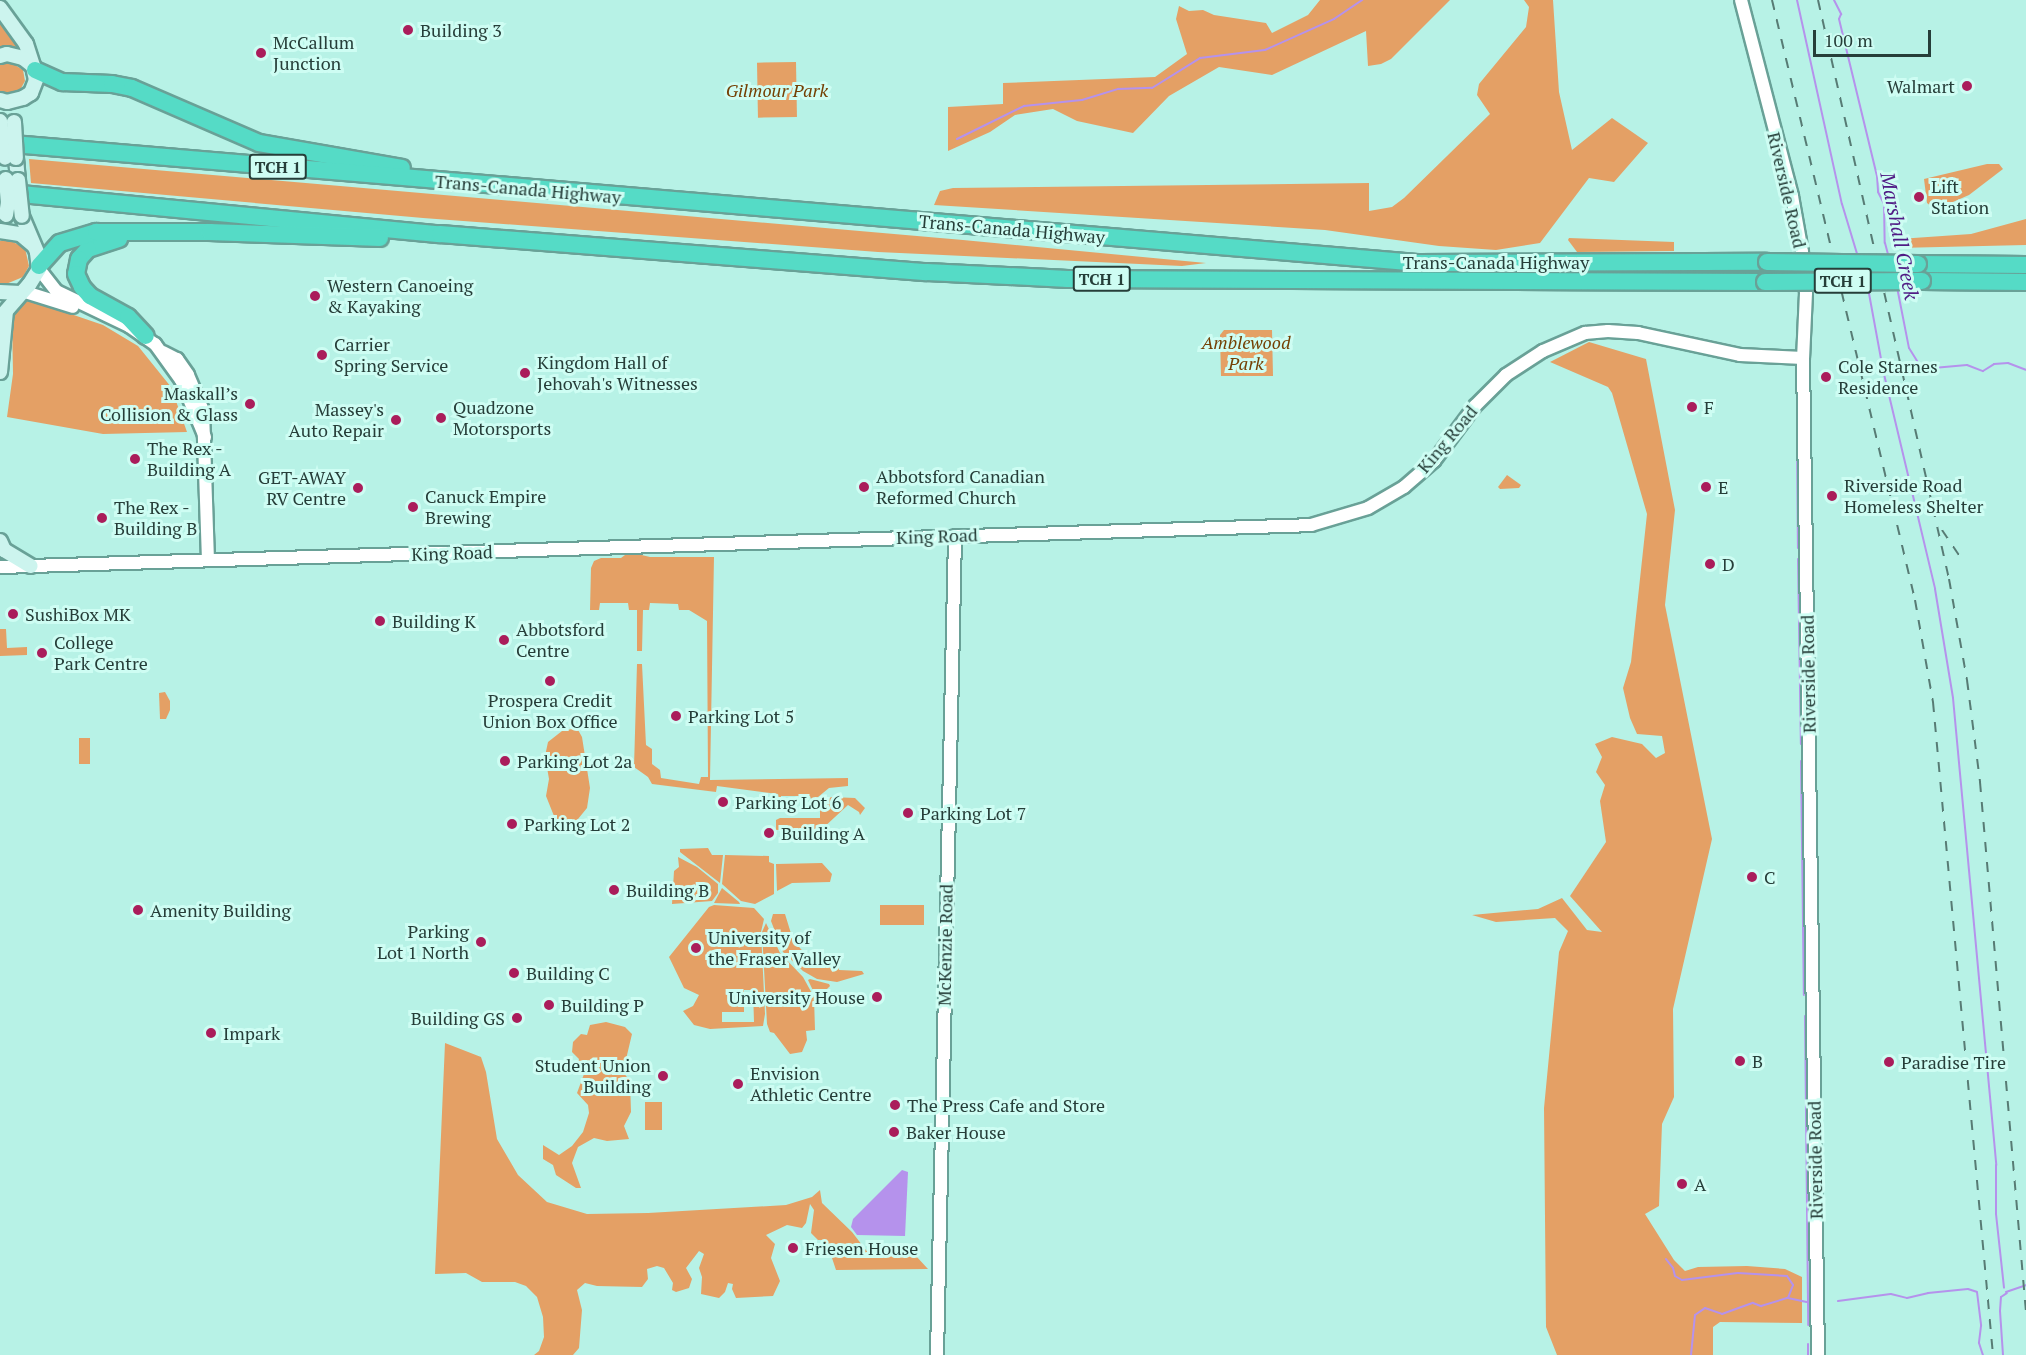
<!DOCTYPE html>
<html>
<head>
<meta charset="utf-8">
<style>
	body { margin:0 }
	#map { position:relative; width:2026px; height:1355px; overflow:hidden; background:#b7f2e6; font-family:"PT Serif",serif }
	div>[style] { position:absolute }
	.green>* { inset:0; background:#e4a065; transform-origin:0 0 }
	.water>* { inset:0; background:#b592ec }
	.stream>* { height:2px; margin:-1px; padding:0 1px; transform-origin:1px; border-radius:1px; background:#b592ec }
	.roads { filter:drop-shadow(2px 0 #69a197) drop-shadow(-2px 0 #69a197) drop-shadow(0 2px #69a197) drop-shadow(0 -2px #69a197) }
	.tertiary>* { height:12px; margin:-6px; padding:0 6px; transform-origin:6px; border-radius:6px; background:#fff }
	.secondary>* { height:14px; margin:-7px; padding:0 7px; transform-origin:7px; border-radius:7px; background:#ccf4ee }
	.motorway>* { height:16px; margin:-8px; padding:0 8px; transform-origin:8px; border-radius:8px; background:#55dbc6 }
	.rail>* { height:2px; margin-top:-1px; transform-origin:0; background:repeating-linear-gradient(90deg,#577b74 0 10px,transparent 0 20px) }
	.bridges { filter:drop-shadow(2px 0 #69a197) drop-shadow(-2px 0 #69a197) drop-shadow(0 2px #69a197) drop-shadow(0 -2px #69a197) }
	.secondary-bridge>* { height:14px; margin:-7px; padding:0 7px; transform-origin:7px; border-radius:7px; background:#ccf4ee }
	.motorway-bridge>* { height:16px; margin:-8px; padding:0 8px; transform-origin:8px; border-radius:8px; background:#55dbc6 }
	.dots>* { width:16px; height:16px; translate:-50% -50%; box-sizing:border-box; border:3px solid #cefdf3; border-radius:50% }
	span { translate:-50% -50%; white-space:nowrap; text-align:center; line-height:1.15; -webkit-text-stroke:6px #cefdf3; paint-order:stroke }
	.shield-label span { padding:2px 4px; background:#cefdf3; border:2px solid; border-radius:4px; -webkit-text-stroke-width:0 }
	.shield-label { font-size:16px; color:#263e39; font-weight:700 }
	.poi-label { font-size:18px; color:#263e39 }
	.left { translate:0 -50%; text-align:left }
	.right { translate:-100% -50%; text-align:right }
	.park-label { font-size:18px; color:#744004; font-style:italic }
	.street-label { font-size:18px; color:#263e39 }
	.water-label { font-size:20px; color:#501c85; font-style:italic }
	.scale { position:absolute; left:1813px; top:30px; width:118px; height:27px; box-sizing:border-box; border:3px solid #263e39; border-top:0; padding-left:8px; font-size:18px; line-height:21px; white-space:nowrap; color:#263e39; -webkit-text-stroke:4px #cefdf3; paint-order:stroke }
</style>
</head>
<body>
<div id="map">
	<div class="green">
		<div style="clip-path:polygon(1320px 0,1450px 0,1391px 59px,1381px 64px,1368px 66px,1366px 31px,1272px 75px,1219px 67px,1169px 96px,1133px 133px,1077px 121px,1053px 109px,1015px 115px,990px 132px,948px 151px,948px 107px,1003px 104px,1003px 83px,1155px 77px,1187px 54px,1176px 19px,1179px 6px,1189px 11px,1203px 10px,1214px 15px,1266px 23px,1272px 33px,1308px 15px)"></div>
		<div style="clip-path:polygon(1524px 0,1553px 0,1559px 92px,1572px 150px,1612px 118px,1648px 143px,1614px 182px,1589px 178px,1540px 243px,1496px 250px,1439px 246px,1325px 230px,934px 205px,940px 191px,953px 188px,1369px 183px,1369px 211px,1392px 207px,1404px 198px,1490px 114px,1477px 95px,1479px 84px,1526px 27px,1529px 7px)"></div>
		<div style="clip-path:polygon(0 21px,16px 40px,20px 50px,0 50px)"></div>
		<div style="clip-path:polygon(10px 62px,23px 70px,25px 81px,20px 90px,11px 94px,0 91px,0 65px)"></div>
		<div style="left:796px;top:62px;width:55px;height:39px;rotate:89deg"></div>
		<div style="clip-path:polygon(29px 159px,963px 240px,1206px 263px,1182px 266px,878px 252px,423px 218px,31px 183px)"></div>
		<div style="clip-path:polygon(1987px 164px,1999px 164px,2003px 169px,1969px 195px,1946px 205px,1931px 206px,1927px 203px,1924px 179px)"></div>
		<div style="clip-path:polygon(2026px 219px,2026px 245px,1897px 248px,1899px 239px,1971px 234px)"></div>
		<div style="clip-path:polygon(1569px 238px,1674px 242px,1674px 251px,1577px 252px,1568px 240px)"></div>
		<div style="clip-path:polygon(9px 240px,25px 248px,29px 266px,23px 277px,6px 284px,0 283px,0 241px)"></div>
		<div style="clip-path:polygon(27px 299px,103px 325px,138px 346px,171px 387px,187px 432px,103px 434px,7px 417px,13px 374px,12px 317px,20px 301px)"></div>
		<div style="clip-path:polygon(1224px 330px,1272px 330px,1273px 376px,1221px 376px,1220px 335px)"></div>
		<div style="clip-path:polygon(1589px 342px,1646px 359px,1675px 510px,1665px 605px,1712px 839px,1673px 1009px,1674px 1097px,1662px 1124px,1659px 1206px,1645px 1214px,1674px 1260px,1685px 1271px,1698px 1267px,1747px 1266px,1785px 1269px,1802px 1277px,1802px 1323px,1720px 1322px,1713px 1327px,1713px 1355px,1557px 1355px,1546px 1327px,1544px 1108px,1559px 952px,1568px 931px,1555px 918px,1496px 922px,1472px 915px,1538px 909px,1562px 898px,1587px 930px,1602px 932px,1570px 896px,1606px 842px,1600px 801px,1605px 785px,1596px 772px,1602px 757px,1595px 744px,1612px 737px,1642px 744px,1656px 758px,1665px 753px,1662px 736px,1637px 734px,1630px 718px,1623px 688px,1631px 662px,1647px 514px,1612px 393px,1608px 387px,1550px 362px)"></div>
		<div style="clip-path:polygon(1507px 475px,1521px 485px,1519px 488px,1500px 489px,1498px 487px)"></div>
		<div style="clip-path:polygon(629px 552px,650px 557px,714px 557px,710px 780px,848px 778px,848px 786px,829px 788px,812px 802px,810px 796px,781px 796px,780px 803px,778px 794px,717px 786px,716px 792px,652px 784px,648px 777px,634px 767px,637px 664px,642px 664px,646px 745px,652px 749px,652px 764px,660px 770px,661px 778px,699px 784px,701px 777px,708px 777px,707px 621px,689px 610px,679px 610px,678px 604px,650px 603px,649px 610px,643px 610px,642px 651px,637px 651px,637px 610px,629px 610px,628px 603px,600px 603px,599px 610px,590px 610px,591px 568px,594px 561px,601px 558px,621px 558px)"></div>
		<div style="clip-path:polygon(0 629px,6px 629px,7px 648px,27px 647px,27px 655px,0 656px)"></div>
		<div style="clip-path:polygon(165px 692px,170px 701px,170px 710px,166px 719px,160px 719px,159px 693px)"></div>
		<div style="clip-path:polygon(577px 728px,582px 737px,590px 788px,587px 808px,578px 819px,570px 824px,556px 821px,546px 796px,549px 779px,545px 756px,548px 742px,562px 731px)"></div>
		<div style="left:79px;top:738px;width:11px;height:26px"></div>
		<div style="clip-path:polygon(831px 797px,855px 798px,865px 808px,860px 815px,859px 812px,848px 805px,822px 829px,810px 829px,808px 827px,808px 829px,776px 830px,776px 820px,780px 818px,820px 818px,820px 808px)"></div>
		<div style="clip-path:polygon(708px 848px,712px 855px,723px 855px,720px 883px,680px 852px,680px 849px)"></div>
		<div style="clip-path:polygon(725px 855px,769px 856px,769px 862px,774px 864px,774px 894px,755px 904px,741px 901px,722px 884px)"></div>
		<div style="clip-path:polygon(678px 857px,697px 867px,718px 884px,718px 893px,712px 901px,672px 904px,674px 871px,679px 867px)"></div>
		<div style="clip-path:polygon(822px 863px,832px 874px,830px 882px,792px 883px,777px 891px,776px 864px)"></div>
		<div style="clip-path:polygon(722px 888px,739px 902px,740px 904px,714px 903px)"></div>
		<div style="clip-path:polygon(evenodd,714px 905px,754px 908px,764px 919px,761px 932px,765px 1014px,763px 1026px,710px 1029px,694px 1025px,683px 1011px,693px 1006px,699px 995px,684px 988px,669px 957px,709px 907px,714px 905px,744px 990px,753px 990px,754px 1022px,722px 1022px,722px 1012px,744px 1012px,744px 990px)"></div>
		<div style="left:880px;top:905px;width:44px;height:20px"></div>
		<div style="clip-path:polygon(773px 914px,785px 914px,793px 940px,807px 956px,823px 963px,838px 965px,839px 970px,862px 971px,864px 974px,837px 982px,817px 979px,803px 971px,783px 952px,771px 921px)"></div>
		<div style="clip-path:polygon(766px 923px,780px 953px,803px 977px,814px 997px,815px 1030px,806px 1031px,807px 1040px,802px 1052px,790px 1054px,774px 1033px,770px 1032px,767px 1024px,762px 932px)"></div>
		<div style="clip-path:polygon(810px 979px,829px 984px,830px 986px,817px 999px,808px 980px)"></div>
		<div style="clip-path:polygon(606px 1022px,625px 1027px,632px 1034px,623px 1072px,630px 1081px,631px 1112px,624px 1126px,629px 1139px,607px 1141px,594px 1138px,578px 1147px,572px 1163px,581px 1188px,576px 1188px,556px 1175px,553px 1165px,543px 1159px,543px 1145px,559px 1155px,572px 1146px,583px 1132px,589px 1113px,588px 1105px,577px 1093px,584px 1074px,577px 1066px,579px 1059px,572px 1052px,573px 1042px,581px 1034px,587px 1035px,590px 1025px)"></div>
		<div style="clip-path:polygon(445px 1043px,481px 1057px,486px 1072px,497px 1139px,518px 1175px,547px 1202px,587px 1214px,648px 1213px,786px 1205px,812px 1197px,820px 1190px,822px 1203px,852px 1232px,869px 1254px,916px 1256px,928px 1269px,836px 1270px,832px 1258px,824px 1252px,826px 1246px,824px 1240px,818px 1240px,811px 1233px,814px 1210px,810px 1204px,806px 1223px,802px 1228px,787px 1225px,766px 1235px,775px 1244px,771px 1258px,780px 1281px,773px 1296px,736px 1298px,732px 1289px,733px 1284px,728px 1283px,725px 1292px,719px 1298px,701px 1294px,702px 1277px,699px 1268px,704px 1254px,699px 1251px,686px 1268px,692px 1279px,689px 1288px,676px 1292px,672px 1290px,673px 1283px,664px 1268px,657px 1266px,647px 1269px,648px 1279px,642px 1287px,597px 1286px,585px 1283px,577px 1290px,582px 1310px,579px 1348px,573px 1355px,534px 1355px,539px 1351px,544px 1337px,543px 1317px,537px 1297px,526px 1286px,515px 1282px,482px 1282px,466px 1273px,435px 1274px)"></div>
		<div style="left:645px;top:1102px;width:17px;height:28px"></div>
	</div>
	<div class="water">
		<div style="clip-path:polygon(902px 1170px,908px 1172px,905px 1236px,857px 1235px,851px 1227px,853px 1219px)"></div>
	</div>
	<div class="stream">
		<div style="left:1797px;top:0;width:209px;rotate:77.6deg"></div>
		<div style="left:1842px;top:204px;width:55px;rotate:73.2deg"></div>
		<div style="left:1834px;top:0;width:16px;rotate:63deg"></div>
		<div style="left:1841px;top:14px;width:5px;rotate:112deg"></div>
		<div style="left:1839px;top:19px;width:162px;rotate:76.4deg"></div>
		<div style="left:1877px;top:176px;width:16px;rotate:86deg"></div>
		<div style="left:1878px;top:192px;width:13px;rotate:63deg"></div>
		<div style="left:1884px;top:204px;width:39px;rotate:89deg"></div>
		<div style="left:1885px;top:243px;width:16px;rotate:75deg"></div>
		<div style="left:957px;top:139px;width:75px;rotate:-26.2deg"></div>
		<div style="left:1024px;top:106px;width:58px;rotate:-5.9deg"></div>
		<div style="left:1082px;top:100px;width:38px;rotate:-17deg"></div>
		<div style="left:1118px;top:89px;width:34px;rotate:-2deg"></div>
		<div style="left:1152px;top:88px;width:57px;rotate:-32deg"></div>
		<div style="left:1200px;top:58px;width:65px;rotate:-7deg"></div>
		<div style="left:1265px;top:50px;width:76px;rotate:-24.2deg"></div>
		<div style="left:1334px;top:19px;width:34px;rotate:-34deg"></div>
		<div style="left:1897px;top:287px;width:62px;rotate:78.9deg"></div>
		<div style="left:1909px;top:348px;width:25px;rotate:58deg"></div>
		<div style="left:1922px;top:369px;width:45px;rotate:-5.1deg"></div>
		<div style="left:1967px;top:365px;width:17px;rotate:21deg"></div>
		<div style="left:1983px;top:371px;width:13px;rotate:-32deg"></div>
		<div style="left:1994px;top:364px;width:14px;rotate:-4deg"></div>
		<div style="left:2008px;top:363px;width:19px;rotate:21deg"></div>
		<div style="left:1868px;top:288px;width:83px;rotate:79.6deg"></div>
		<div style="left:1883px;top:370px;width:14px;rotate:17deg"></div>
		<div style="left:1796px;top:362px;width:29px;rotate:88deg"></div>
		<div style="left:1883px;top:370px;width:225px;rotate:76.6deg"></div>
		<div style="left:1935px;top:589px;width:110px;rotate:80.6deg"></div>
		<div style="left:1953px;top:698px;width:469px;rotate:84.7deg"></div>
		<div style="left:1996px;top:1165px;width:49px;rotate:90deg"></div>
		<div style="left:1996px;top:1214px;width:74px;rotate:83.8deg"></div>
		<div style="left:1797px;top:434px;width:36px;rotate:-90deg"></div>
		<div style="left:1797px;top:441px;width:107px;rotate:89.5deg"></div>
		<div style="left:1798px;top:559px;width:185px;rotate:89.1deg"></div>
		<div style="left:1801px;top:761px;width:234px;rotate:89.3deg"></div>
		<div style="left:1805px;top:1016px;width:309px;rotate:89.4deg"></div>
		<div style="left:1666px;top:1259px;width:11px;rotate:52deg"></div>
		<div style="left:1673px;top:1268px;width:8px;rotate:76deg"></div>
		<div style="left:1675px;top:1276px;width:8px;rotate:30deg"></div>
		<div style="left:1682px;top:1280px;width:56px;rotate:-7.1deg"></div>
		<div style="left:1738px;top:1273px;width:49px;rotate:3.5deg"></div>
		<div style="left:1787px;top:1276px;width:11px;rotate:56deg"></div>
		<div style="left:1793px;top:1285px;width:14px;rotate:111deg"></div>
		<div style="left:2006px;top:1292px;width:21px;rotate:-19deg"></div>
		<div style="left:1838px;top:1301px;width:53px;rotate:-7.5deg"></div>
		<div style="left:1891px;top:1294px;width:16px;rotate:14deg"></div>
		<div style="left:1907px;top:1298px;width:22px;rotate:-13deg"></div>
		<div style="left:1928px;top:1293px;width:40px;rotate:-5.7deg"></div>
		<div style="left:1968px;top:1289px;width:9px;rotate:18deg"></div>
		<div style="left:1977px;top:1292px;width:34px;rotate:83deg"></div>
		<div style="left:1981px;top:1326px;width:17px;rotate:97deg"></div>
		<div style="left:1979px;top:1343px;width:13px;rotate:72deg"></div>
		<div style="left:1808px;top:1344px;width:11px;rotate:90deg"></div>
		<div style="left:1691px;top:1355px;width:40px;rotate:-84.3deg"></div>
		<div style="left:1695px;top:1315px;width:12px;rotate:-35deg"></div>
		<div style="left:1705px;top:1308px;width:18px;rotate:19deg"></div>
		<div style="left:1722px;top:1314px;width:33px;rotate:-20deg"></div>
		<div style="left:1753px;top:1303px;width:9px;rotate:21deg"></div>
		<div style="left:1761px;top:1306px;width:28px;rotate:-17deg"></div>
		<div style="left:1788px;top:1298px;width:19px;rotate:12deg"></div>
		<div style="left:2003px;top:1355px;width:44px;rotate:-93.9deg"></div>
		<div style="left:2000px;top:1311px;width:14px;rotate:-86deg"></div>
		<div style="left:2001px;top:1297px;width:7px;rotate:-34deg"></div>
	</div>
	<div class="roads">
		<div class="tertiary">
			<div style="left:1741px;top:0;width:203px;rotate:75.4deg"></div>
			<div style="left:1792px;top:196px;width:57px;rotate:79.9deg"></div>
			<div style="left:1802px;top:252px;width:41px;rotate:84.4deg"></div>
			<div style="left:1806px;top:293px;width:65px;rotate:92.6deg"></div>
			<div style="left:1803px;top:358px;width:997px;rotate:89.14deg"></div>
			<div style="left:39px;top:269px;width:28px;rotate:52deg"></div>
			<div style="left:56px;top:291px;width:81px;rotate:25.6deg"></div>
			<div style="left:129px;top:326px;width:32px;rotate:35deg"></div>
			<div style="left:155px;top:344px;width:44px;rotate:54.2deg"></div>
			<div style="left:181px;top:380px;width:62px;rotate:67.2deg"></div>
			<div style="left:22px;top:291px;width:53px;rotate:17.4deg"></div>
			<div style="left:163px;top:352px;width:16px;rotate:27deg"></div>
			<div style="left:177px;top:359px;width:19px;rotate:55deg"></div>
			<div style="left:188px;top:375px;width:38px;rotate:67deg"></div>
			<div style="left:203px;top:410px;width:150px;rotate:88.1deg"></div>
			<div style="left:0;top:567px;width:1312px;rotate:-1.83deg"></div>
			<div style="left:1311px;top:525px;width:59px;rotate:-16.6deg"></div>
			<div style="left:1368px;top:508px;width:42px;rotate:-30.3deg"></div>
			<div style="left:1404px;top:487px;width:40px;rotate:-41deg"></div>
			<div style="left:1434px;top:461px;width:69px;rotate:-53.3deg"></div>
			<div style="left:1475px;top:406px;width:44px;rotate:-45deg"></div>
			<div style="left:1506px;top:375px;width:44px;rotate:-33deg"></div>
			<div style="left:1543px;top:351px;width:46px;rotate:-23.2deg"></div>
			<div style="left:1585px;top:333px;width:23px;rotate:-5deg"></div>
			<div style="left:1608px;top:331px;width:30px;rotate:4deg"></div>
			<div style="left:1638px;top:333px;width:104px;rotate:12.2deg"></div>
			<div style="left:1740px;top:355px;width:63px;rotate:2.7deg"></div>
			<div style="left:937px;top:1355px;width:819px;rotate:-88.74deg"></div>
		</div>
		<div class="secondary">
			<div style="left:0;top:8px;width:44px;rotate:54.2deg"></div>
			<div style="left:26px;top:44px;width:23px;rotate:72deg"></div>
			<div style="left:0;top:56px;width:7px;rotate:-16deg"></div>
			<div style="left:7px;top:54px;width:16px;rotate:14deg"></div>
			<div style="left:23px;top:58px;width:13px;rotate:39deg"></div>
			<div style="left:33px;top:66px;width:14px;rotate:78deg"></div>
			<div style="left:36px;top:80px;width:14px;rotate:111deg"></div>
			<div style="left:31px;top:93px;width:9px;rotate:148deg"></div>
			<div style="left:23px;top:98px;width:16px;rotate:166deg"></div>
			<div style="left:7px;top:102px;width:7px;rotate:-164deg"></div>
			<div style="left:16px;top:158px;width:22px;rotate:85deg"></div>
			<div style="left:0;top:231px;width:20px;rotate:9deg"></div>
			<div style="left:20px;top:234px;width:17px;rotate:40deg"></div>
			<div style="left:0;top:292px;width:20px;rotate:3deg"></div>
			<div style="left:0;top:372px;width:61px;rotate:-84.4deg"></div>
			<div style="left:6px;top:311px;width:35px;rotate:-49deg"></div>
			<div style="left:29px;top:285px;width:19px;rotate:-58deg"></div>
			<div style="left:39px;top:269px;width:17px;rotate:-97deg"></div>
			<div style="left:37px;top:252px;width:39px;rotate:-113deg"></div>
			<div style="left:0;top:541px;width:10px;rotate:66deg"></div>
			<div style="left:4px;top:550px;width:31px;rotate:31deg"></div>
		</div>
		<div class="motorway">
			<div style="left:35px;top:70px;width:30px;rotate:24deg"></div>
			<div style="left:62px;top:82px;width:50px;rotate:2.3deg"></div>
			<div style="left:112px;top:84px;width:20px;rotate:11deg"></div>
			<div style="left:132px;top:88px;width:138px;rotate:23.4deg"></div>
			<div style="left:259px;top:143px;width:145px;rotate:9.9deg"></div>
			<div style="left:1px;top:143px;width:1421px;rotate:4.84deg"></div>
			<div style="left:1417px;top:263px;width:350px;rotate:-0.2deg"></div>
			<div style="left:0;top:192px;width:442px;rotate:5.5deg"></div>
			<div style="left:440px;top:234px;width:488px;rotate:4.5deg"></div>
			<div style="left:927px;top:272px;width:141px;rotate:2.8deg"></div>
			<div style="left:1068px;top:279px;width:697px;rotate:0.25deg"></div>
			<div style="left:119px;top:239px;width:33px;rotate:162deg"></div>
			<div style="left:88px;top:249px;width:13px;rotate:132deg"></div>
			<div style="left:79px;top:259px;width:15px;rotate:101deg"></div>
			<div style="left:76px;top:274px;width:14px;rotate:65deg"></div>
			<div style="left:82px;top:287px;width:12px;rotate:48deg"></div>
			<div style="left:90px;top:296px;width:43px;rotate:28.9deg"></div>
			<div style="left:128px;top:317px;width:26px;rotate:47deg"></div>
			<div style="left:1918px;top:264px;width:108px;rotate:0.5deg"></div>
			<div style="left:39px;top:266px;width:31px;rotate:-48deg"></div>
			<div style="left:60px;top:243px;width:38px;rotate:-17deg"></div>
			<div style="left:96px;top:232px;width:114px"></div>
			<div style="left:210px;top:232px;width:170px;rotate:2deg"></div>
			<div style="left:1922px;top:281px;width:104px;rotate:0.6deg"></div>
		</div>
	</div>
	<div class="rail">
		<div style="left:1772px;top:0;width:617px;rotate:76.59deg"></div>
		<div style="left:1915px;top:600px;width:104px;rotate:80deg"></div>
		<div style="left:1933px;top:702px;width:656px;rotate:84.75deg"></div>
		<div style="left:1818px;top:0;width:594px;rotate:77.25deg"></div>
		<div style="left:1949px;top:579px;width:103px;rotate:79.9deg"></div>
		<div style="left:1967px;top:680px;width:103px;rotate:82.7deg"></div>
		<div style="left:1980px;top:782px;width:532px;rotate:85.04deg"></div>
		<div style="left:1942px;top:530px;width:32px;rotate:56deg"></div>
	</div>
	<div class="bridges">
		<div class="secondary-bridge">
			<div style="left:0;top:121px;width:37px;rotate:82deg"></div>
			<div style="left:14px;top:122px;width:36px;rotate:87deg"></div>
			<div style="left:18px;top:180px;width:36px;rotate:84deg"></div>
			<div style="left:6px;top:215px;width:12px;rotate:-81deg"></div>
			<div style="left:8px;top:203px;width:24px;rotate:-95deg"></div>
		</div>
		<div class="motorway-bridge">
			<div style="left:1767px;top:262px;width:151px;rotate:0.8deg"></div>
			<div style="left:1765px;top:282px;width:157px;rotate:-0.4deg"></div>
		</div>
	</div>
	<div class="dots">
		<div style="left:408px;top:30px;background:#aa1d5b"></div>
		<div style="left:261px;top:53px;background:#aa1d5b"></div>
		<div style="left:1967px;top:86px;background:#aa1d5b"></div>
		<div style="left:1919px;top:197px;background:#aa1d5b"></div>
		<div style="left:315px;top:296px;background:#aa1d5b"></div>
		<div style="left:322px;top:355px;background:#aa1d5b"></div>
		<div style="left:525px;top:373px;background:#aa1d5b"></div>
		<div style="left:1826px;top:377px;background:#aa1d5b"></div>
		<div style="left:250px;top:404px;background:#aa1d5b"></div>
		<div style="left:1692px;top:407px;background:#aa1d5b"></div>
		<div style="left:441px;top:418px;background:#aa1d5b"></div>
		<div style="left:396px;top:420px;background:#aa1d5b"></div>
		<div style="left:135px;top:459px;background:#aa1d5b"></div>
		<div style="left:864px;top:487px;background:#aa1d5b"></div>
		<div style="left:1706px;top:487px;background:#aa1d5b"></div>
		<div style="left:358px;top:488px;background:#aa1d5b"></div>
		<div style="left:1832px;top:496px;background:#aa1d5b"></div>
		<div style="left:413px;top:507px;background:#aa1d5b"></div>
		<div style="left:102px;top:518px;background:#aa1d5b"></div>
		<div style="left:1710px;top:564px;background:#aa1d5b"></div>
		<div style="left:13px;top:614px;background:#aa1d5b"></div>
		<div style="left:380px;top:621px;background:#aa1d5b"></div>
		<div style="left:504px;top:640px;background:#aa1d5b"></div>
		<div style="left:42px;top:653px;background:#aa1d5b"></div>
		<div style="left:550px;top:681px;background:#aa1d5b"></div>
		<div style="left:676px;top:716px;background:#aa1d5b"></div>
		<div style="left:505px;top:761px;background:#aa1d5b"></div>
		<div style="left:723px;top:802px;background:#aa1d5b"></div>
		<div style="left:908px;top:813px;background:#aa1d5b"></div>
		<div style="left:512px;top:824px;background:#aa1d5b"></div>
		<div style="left:769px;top:833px;background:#aa1d5b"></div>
		<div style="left:1752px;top:877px;background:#aa1d5b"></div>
		<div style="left:614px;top:890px;background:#aa1d5b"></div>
		<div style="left:138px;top:910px;background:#aa1d5b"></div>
		<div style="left:481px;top:942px;background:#aa1d5b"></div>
		<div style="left:696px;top:948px;background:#aa1d5b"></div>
		<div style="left:514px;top:973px;background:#aa1d5b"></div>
		<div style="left:877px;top:997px;background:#aa1d5b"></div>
		<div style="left:549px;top:1005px;background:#aa1d5b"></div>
		<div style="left:517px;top:1018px;background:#aa1d5b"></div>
		<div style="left:211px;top:1033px;background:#aa1d5b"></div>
		<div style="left:1740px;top:1061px;background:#aa1d5b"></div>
		<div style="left:1889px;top:1062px;background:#aa1d5b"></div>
		<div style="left:663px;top:1076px;background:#aa1d5b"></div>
		<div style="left:738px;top:1084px;background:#aa1d5b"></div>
		<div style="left:895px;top:1105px;background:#aa1d5b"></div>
		<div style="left:894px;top:1132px;background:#aa1d5b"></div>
		<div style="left:1682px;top:1184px;background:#aa1d5b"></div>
		<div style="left:793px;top:1248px;background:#aa1d5b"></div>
	</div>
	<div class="shield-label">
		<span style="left:278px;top:167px">TCH 1</span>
		<span style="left:1102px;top:279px">TCH 1</span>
		<span style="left:1843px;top:281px">TCH 1</span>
	</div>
	<div class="poi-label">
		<span class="left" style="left:420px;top:30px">Building 3</span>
		<span class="left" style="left:273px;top:53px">McCallum<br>Junction</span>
		<span class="right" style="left:1955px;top:86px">Walmart</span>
		<span class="left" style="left:1931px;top:197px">Lift<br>Station</span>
		<span class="left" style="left:327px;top:296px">Western Canoeing<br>&amp; Kayaking</span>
		<span class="left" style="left:334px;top:355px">Carrier<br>Spring Service</span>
		<span class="left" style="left:537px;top:373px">Kingdom Hall of<br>Jehovah's Witnesses</span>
		<span class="left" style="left:1838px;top:377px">Cole Starnes<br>Residence</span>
		<span class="right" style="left:238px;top:404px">Maskall’s<br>Collision &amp; Glass</span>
		<span class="left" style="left:1704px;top:407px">F</span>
		<span class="left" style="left:453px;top:418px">Quadzone<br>Motorsports</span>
		<span class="right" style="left:384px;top:420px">Massey's<br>Auto Repair</span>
		<span class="left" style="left:147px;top:459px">The Rex -<br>Building A</span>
		<span class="left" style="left:876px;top:487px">Abbotsford Canadian<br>Reformed Church</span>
		<span class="right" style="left:346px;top:488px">GET-AWAY<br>RV Centre</span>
		<span class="left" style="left:1844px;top:496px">Riverside Road<br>Homeless Shelter</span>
		<span class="left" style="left:1718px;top:487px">E</span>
		<span class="left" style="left:425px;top:507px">Canuck Empire<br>Brewing</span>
		<span class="left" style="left:114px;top:518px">The Rex -<br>Building B</span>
		<span class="left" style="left:1722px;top:564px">D</span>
		<span class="left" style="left:25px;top:614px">SushiBox MK</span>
		<span class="left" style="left:392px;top:621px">Building K</span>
		<span class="left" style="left:516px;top:640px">Abbotsford<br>Centre</span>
		<span class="left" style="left:54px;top:653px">College<br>Park Centre</span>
		<span style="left:550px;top:711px">Prospera Credit<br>Union Box Office</span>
		<span class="left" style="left:688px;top:716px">Parking Lot 5</span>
		<span class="left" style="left:517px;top:761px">Parking Lot 2a</span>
		<span class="left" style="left:735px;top:802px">Parking Lot 6</span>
		<span class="left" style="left:920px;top:813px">Parking Lot 7</span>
		<span class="left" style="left:524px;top:824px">Parking Lot 2</span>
		<span class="left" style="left:781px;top:833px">Building A</span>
		<span class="left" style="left:1764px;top:877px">C</span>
		<span class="left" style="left:626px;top:890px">Building B</span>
		<span class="left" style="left:150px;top:910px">Amenity Building</span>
		<span class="right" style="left:469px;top:942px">Parking<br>Lot 1 North</span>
		<span class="left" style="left:708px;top:948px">University of<br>the Fraser Valley</span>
		<span class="left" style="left:526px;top:973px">Building C</span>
		<span class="right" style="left:865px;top:997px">University House</span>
		<span class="left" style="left:561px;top:1005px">Building P</span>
		<span class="right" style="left:505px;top:1018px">Building GS</span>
		<span class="left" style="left:223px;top:1033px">Impark</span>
		<span class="left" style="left:1752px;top:1061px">B</span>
		<span class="left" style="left:1901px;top:1062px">Paradise Tire</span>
		<span class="right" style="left:651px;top:1076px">Student Union<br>Building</span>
		<span class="left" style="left:750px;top:1084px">Envision<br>Athletic Centre</span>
		<span class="left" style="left:907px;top:1105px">The Press Cafe and Store</span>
		<span class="left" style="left:906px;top:1132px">Baker House</span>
		<span class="left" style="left:1694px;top:1184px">A</span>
		<span class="left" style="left:805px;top:1248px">Friesen House</span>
	</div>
	<div class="park-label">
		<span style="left:777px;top:90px">Gilmour Park</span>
		<span style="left:1246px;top:353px">Amblewood<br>Park</span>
	</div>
	<div class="street-label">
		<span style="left:528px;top:189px;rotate:5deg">Trans-Canada Highway</span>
		<span style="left:1787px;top:190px;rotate:77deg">Riverside Road</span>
		<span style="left:1012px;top:229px;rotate:5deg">Trans-Canada Highway</span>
		<span style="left:1496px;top:262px">Trans-Canada Highway</span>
		<span style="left:1447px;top:439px;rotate:-50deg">King Road</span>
		<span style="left:937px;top:536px;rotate:-2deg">King Road</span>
		<span style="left:452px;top:553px;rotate:-2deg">King Road</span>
		<span style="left:1808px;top:674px;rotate:-91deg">Riverside Road</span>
		<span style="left:945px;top:945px;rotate:-89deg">McKenzie Road</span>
		<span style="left:1815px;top:1160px;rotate:-91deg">Riverside Road</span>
	</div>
	<div class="water-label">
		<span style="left:1900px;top:236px;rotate:79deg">Marshall Creek</span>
	</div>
	<div class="scale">100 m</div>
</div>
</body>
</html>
